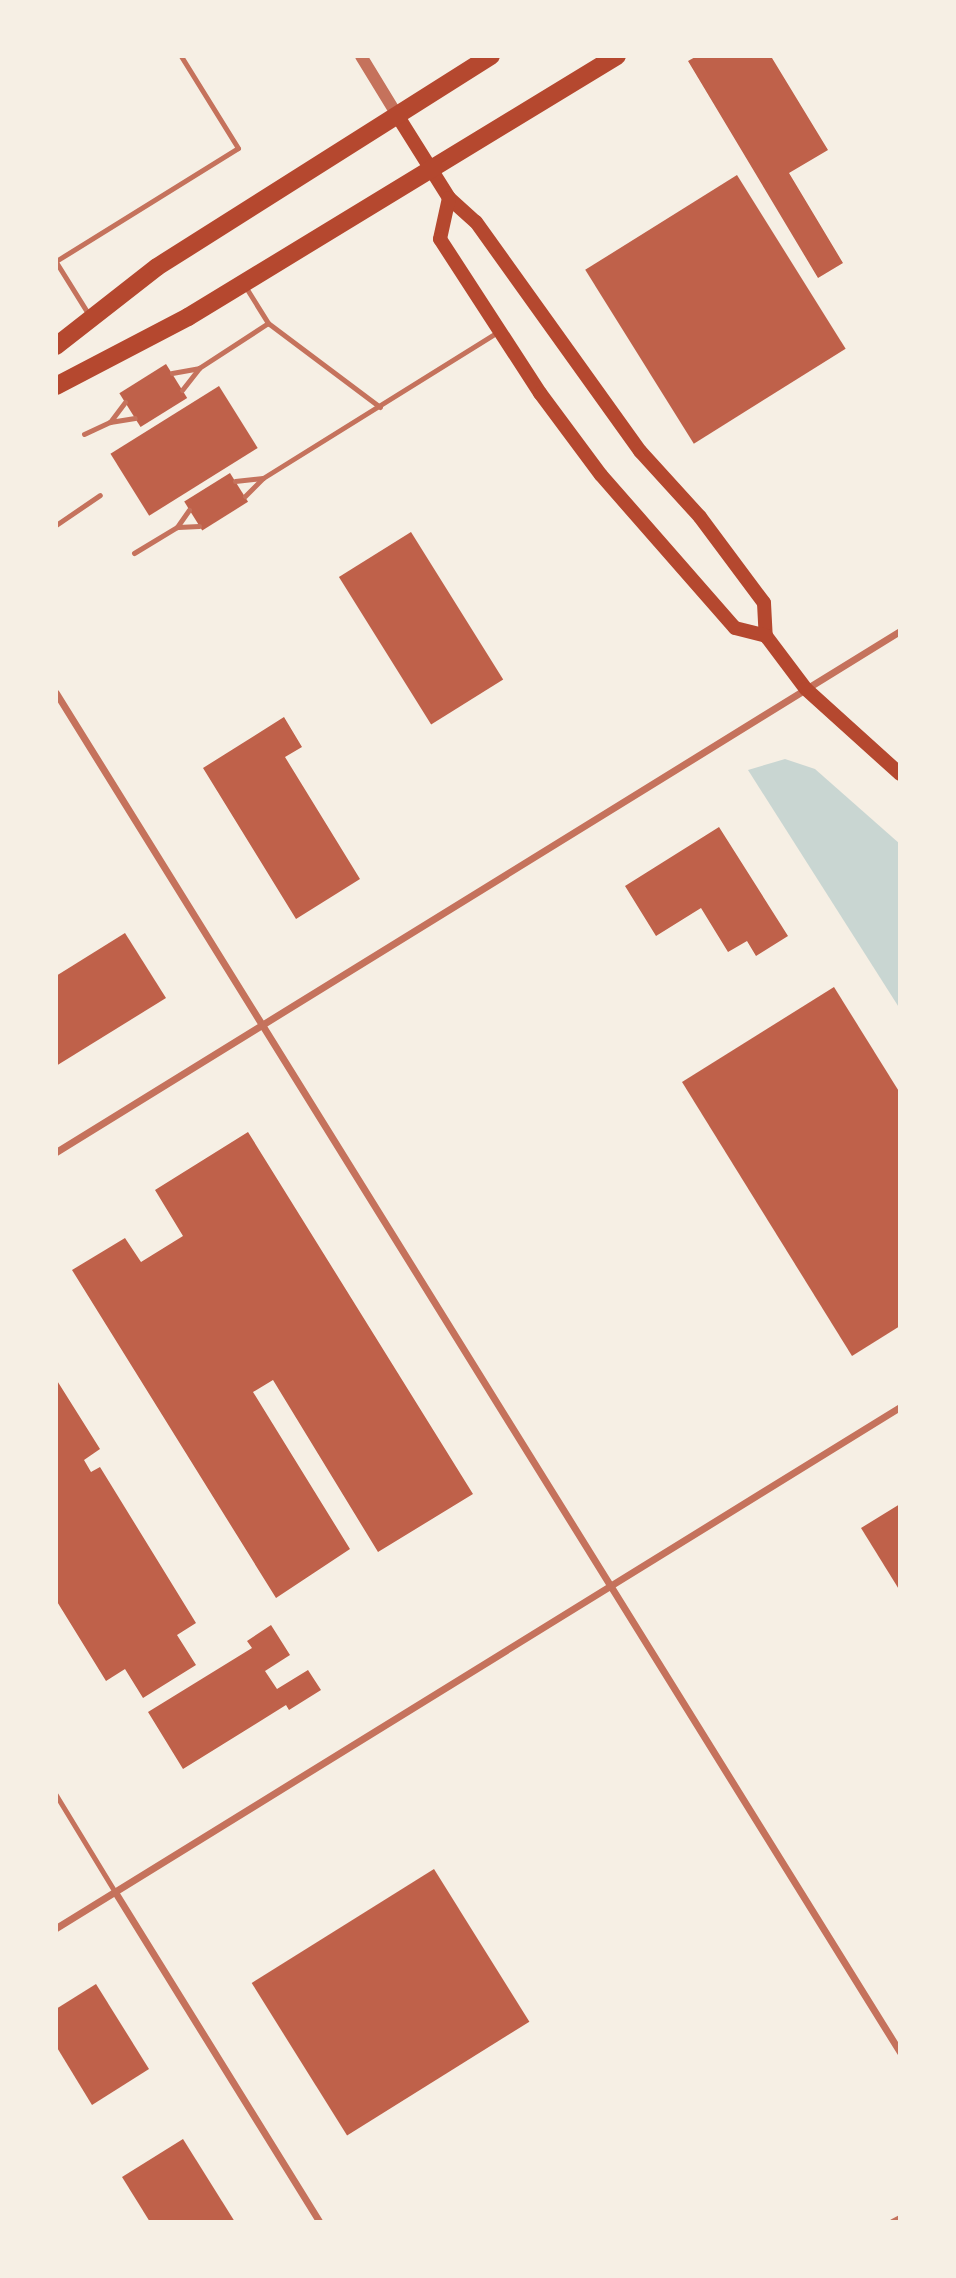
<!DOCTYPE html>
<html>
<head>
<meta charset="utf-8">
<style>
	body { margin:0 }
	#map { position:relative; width:956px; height:2278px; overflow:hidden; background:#f6efe4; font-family:"Exo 2",sans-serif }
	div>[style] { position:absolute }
	.water>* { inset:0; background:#c9d6d2 }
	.building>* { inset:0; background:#bf614a; transform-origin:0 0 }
	.service>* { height:5px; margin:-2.5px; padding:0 2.5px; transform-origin:2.5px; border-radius:2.5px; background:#c5725c }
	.minor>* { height:7px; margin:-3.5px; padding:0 3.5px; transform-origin:3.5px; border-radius:3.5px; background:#c5725c }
	.tertiary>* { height:12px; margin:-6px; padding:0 6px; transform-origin:6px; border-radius:6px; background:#c5725c }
	.secondary>* { height:14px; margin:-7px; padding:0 7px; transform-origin:7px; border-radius:7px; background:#b5482f }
	.primary>* { height:18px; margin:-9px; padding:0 9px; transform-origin:9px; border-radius:9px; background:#b5482f }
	span { translate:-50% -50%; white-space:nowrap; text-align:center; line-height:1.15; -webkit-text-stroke:7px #f6efe4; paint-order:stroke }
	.frame { position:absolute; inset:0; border:58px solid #f6efe4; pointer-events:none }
</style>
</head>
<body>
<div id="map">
	<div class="water">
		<div style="clip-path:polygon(785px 759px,815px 769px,900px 844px,900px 1009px,748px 770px)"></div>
	</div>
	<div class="building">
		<div style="clip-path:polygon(697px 56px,775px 56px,772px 58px,828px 150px,789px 173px,843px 263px,818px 278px,688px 61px)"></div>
		<div style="left:737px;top:175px;width:205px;height:179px;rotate:58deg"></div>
		<div style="left:166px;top:364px;width:40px;height:55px;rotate:58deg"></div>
		<div style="left:219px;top:386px;width:73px;height:128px;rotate:58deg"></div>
		<div style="left:230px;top:473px;width:34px;height:54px;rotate:58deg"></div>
		<div style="left:411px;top:532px;width:174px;height:85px;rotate:58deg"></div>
		<div style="clip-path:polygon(284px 717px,302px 747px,285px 757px,360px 879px,296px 919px,203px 768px)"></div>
		<div style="clip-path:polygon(719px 827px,788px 936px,756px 956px,747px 941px,728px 952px,701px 908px,656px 936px,625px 886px)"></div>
		<div style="clip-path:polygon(125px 933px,166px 998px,56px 1066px,56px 976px)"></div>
		<div style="clip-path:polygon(834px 987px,900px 1093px,900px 1326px,852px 1356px,682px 1082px)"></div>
		<div style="clip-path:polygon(248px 1132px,473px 1494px,378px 1552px,273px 1380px,253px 1392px,350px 1549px,276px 1598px,72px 1270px,125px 1238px,141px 1262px,183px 1236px,155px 1190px)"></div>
		<div style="clip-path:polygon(56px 1379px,100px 1449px,84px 1460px,91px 1472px,100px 1467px,196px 1623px,177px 1635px,196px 1665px,143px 1698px,125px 1669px,106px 1681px,56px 1600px)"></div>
		<div style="clip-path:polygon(900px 1504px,900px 1591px,861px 1528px)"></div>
		<div style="clip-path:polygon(271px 1625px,290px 1655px,265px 1671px,277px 1689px,308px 1670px,321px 1690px,289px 1710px,286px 1705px,183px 1769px,148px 1712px,252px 1648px,247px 1641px)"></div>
		<div style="left:434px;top:1869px;width:180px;height:215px;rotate:58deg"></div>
		<div style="clip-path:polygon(96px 1984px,149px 2069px,92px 2105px,56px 2046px,56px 2009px)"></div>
		<div style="clip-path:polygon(183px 2139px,235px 2222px,150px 2222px,122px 2177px)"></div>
	</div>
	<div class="service">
		<div style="left:56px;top:261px;width:214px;rotate:-31.8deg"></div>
		<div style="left:238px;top:148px;width:108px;rotate:-121.8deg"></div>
		<div style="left:56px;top:262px;width:62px;rotate:58.1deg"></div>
		<div style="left:245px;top:286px;width:44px;rotate:58.1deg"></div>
		<div style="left:268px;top:323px;width:140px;rotate:36.9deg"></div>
		<div style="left:172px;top:373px;width:27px;rotate:-10deg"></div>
		<div style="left:199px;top:368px;width:82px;rotate:-33.1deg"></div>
		<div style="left:182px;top:390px;width:28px;rotate:-52deg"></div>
		<div style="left:110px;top:422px;width:25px;rotate:-9deg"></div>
		<div style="left:84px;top:434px;width:29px;rotate:-25deg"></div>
		<div style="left:110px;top:422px;width:25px;rotate:-53deg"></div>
		<div style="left:235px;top:481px;width:28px;rotate:-6deg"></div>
		<div style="left:245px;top:496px;width:25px;rotate:-45deg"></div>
		<div style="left:263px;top:478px;width:278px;rotate:-31.9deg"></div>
		<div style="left:56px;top:525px;width:53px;rotate:-34.3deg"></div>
		<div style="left:178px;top:527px;width:21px;rotate:-3deg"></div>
		<div style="left:134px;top:553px;width:50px;rotate:-31.2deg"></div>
		<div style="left:177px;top:527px;width:21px;rotate:-55deg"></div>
		<div style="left:56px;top:1795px;width:114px;rotate:58.7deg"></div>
	</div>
	<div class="minor">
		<div style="left:56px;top:693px;width:1600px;rotate:58.16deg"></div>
		<div style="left:56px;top:1152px;width:992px;rotate:-31.69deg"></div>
		<div style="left:115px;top:1892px;width:388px;rotate:58.2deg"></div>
		<div style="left:56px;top:1928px;width:992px;rotate:-31.69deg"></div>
		<div style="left:892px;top:2222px;width:9px;rotate:-27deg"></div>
	</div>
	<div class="tertiary">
		<div style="left:361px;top:56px;width:69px;rotate:58.6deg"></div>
	</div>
	<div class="secondary">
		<div style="left:397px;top:115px;width:98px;rotate:57.9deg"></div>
		<div style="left:449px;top:198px;width:36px;rotate:42deg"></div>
		<div style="left:476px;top:222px;width:282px;rotate:54.4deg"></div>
		<div style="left:640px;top:451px;width:89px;rotate:47.7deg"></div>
		<div style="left:700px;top:517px;width:107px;rotate:53.3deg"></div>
		<div style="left:764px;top:603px;width:33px;rotate:87deg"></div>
		<div style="left:766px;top:636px;width:66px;rotate:53deg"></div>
		<div style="left:806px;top:689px;width:127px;rotate:42.1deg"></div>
		<div style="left:449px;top:198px;width:42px;rotate:102.4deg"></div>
		<div style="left:440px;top:239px;width:184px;rotate:57deg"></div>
		<div style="left:540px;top:393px;width:102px;rotate:53.4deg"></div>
		<div style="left:601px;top:475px;width:203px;rotate:48.8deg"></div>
		<div style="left:735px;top:628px;width:32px;rotate:14deg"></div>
	</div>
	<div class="primary">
		<div style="left:56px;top:346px;width:128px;rotate:-38deg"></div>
		<div style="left:157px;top:267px;width:395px;rotate:-32.3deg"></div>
		<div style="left:56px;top:386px;width:149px;rotate:-27.6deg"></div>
		<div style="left:188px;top:317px;width:502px;rotate:-31.32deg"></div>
	</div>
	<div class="frame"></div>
</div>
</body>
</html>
